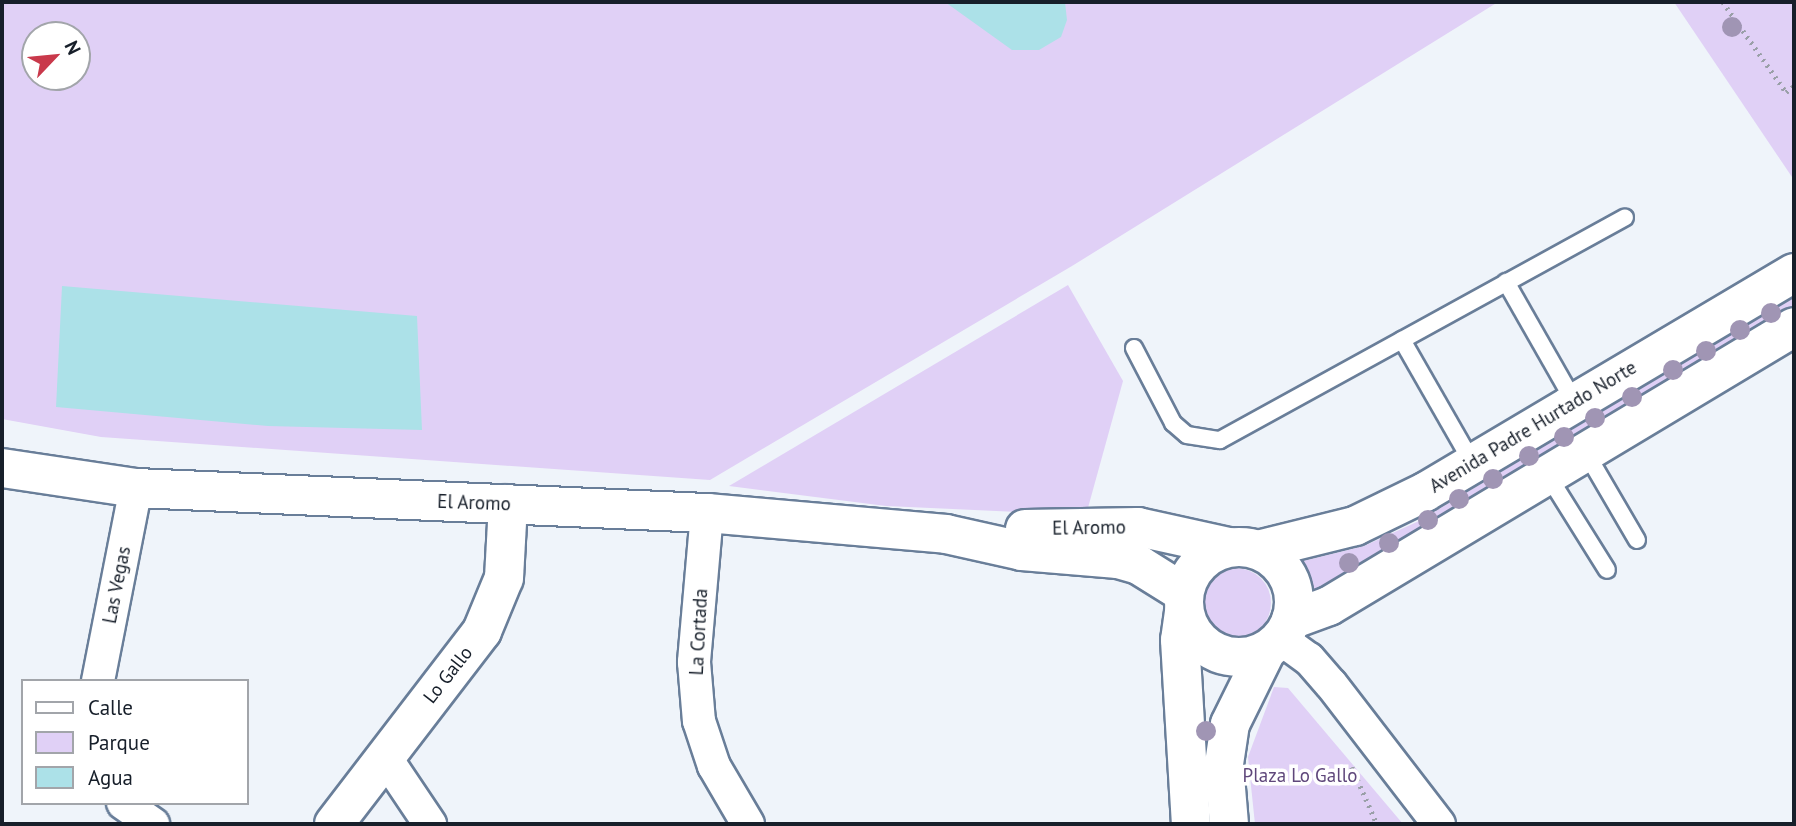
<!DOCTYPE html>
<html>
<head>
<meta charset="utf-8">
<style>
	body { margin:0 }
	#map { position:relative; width:1796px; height:826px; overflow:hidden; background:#eff4fa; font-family:"PT Sans",sans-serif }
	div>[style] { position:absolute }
	.green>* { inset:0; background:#e0d0f6 }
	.round { border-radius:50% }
	.water>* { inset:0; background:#ace1e8 }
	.path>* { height:4.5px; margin-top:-2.25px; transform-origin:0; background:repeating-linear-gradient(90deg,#999fa7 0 2px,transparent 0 7px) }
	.roads { filter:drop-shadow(2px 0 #697e99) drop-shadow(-2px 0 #697e99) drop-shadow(0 2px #697e99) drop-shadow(0 -2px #697e99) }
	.lane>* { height:16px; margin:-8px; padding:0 8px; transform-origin:8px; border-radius:8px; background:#fff }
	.street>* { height:32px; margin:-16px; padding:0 16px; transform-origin:16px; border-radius:16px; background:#fff }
	.secondary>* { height:38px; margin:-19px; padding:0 19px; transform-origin:19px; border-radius:19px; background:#fff }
	.secondary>.ring { margin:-19px; padding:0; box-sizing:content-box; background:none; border:38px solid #fff; border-radius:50% }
	.trees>* { width:20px; height:20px; margin:-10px; border-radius:50%; background:#a095b4 }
	span { translate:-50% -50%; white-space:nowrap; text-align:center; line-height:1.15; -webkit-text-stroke:7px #fff; paint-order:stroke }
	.street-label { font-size:19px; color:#171f2a }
	.park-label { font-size:19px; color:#5f477b }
	.frame { position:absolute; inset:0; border:4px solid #171f2a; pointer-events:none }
	.legend { position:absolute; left:21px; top:679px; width:228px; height:126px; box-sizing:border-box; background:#fff; border:2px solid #a2a5aa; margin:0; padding:9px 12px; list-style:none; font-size:21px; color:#171f2a }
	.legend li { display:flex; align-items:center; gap:14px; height:35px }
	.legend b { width:35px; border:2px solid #a2a5aa }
	.north { position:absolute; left:21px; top:21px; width:70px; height:70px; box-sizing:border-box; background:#fff; border:2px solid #a2a5aa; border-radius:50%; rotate:64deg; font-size:19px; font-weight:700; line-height:28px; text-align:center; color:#171f2a }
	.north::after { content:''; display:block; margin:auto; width:24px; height:32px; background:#c9394b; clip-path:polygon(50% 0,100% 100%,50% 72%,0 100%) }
</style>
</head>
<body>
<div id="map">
	<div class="green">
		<div style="clip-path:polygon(evenodd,2px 2px,1498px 2px,1072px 266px,710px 480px,101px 437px,2px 419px,2px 2px,35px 35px,77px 35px,77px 77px,35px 77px,35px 35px)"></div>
		<div style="clip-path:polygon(1674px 2px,1794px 2px,1794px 180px)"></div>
		<div style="clip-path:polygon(1068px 285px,1123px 381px,1086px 515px,886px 506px,729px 486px)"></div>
		<div style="clip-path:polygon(1794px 297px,1794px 305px,1313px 591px,1303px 561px,1364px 546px,1419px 521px)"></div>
		<div class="round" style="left:1201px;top:568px;width:70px;height:70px"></div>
		<div style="clip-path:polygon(1274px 687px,1288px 688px,1403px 824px,1255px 824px,1248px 757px)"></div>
	</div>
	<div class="water">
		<div style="clip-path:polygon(945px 2px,1065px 2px,1067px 20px,1061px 37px,1039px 50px,1012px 50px)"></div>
		<div style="clip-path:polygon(62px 286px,417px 316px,422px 430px,268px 426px,56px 407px)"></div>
	</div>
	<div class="path">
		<div style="left:1723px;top:2px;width:110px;rotate:55deg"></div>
		<div style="left:1786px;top:92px;width:10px;rotate:-37deg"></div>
		<div style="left:1352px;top:767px;width:62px;rotate:66.3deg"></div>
	</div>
	<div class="roads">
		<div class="lane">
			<div style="left:1506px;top:282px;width:139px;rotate:60.3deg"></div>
			<div style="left:1402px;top:340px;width:143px;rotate:60.2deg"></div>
			<div style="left:1134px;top:348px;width:85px;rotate:62.5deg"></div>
			<div style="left:1173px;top:423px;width:18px;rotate:41deg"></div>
			<div style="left:1187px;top:435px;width:33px;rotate:9deg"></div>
			<div style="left:1220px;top:440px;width:462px;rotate:-28.8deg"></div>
			<div style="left:1585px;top:451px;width:103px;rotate:59.7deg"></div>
			<div style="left:1547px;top:474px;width:113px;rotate:58deg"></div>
		</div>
		<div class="street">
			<div style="left:707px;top:513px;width:150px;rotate:95deg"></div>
			<div style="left:694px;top:662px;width:59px;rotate:85.2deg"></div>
			<div style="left:699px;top:721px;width:47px;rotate:71.6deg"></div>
			<div style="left:714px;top:766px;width:67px;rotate:59.6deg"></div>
			<div style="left:1281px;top:639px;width:34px;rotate:36deg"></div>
			<div style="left:1309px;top:659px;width:33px;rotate:49deg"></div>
			<div style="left:1331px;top:684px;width:177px;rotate:52.4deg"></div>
			<div style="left:98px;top:681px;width:197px;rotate:-78.9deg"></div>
			<div style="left:385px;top:757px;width:81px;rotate:56.1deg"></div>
			<div style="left:123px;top:803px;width:37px;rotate:35deg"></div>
		</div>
		<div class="secondary">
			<div style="left:2px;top:468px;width:135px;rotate:8.5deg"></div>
			<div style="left:136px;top:488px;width:572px;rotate:2.51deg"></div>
			<div style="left:707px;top:513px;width:240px;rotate:5deg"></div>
			<div style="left:946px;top:534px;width:78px;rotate:12.6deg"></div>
			<div style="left:1022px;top:551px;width:96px;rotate:4.8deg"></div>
			<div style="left:1118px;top:559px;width:22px;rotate:16deg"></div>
			<div style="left:1139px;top:565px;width:53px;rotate:31.9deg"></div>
			<div style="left:1025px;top:529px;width:113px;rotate:-1deg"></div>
			<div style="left:1138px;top:527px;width:93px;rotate:12.4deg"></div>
			<div class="ring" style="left:1184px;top:547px;width:72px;height:72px"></div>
			<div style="left:1258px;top:550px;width:100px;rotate:-13.9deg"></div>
			<div style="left:1355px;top:526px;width:78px;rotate:-25.9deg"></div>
			<div style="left:1425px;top:492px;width:429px;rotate:-30.7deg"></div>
			<div style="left:1184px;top:612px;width:28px;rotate:98deg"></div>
			<div style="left:1180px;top:640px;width:184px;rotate:86.6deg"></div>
			<div style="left:1291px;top:620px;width:40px;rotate:-20.2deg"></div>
			<div style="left:1329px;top:606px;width:542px;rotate:-30.96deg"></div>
			<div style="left:334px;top:824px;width:243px;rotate:-52.5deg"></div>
			<div style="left:482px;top:631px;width:57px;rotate:-67.5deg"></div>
			<div style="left:504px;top:578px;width:74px;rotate:-86.9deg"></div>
			<div style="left:1229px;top:824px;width:60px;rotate:-94.8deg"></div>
			<div style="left:1224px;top:764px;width:40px;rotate:-81.5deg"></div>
			<div style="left:1230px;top:724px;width:81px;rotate:-63.7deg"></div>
		</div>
	</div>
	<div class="trees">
		<div style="left:1732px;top:27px"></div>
		<div style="left:1771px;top:313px"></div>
		<div style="left:1740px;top:330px"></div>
		<div style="left:1706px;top:351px"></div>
		<div style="left:1673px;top:370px"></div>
		<div style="left:1632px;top:397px"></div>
		<div style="left:1595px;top:418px"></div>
		<div style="left:1564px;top:437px"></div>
		<div style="left:1529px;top:456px"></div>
		<div style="left:1493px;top:479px"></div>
		<div style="left:1459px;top:499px"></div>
		<div style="left:1428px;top:520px"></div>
		<div style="left:1389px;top:543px"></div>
		<div style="left:1349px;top:563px"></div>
		<div style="left:1206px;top:731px"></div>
	</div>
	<div class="street-label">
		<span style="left:1533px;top:427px;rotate:-31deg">Avenida Padre Hurtado Norte</span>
		<span style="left:474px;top:503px;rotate:2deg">El Aromo</span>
		<span style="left:1089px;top:528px;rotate:-1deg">El Aromo</span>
		<span style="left:117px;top:585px;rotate:-79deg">Las Vegas</span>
		<span style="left:699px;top:632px;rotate:-87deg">La Cortada</span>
		<span style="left:448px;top:675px;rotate:-52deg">Lo Gallo</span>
	</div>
	<div class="park-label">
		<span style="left:1300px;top:776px">Plaza Lo Gallo</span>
	</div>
	<div class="frame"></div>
	<ul class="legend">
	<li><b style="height:9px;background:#fff"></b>Calle</li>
	<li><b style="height:19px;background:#e0d0f6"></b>Parque</li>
	<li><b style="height:19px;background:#ace1e8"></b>Agua</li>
	</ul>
	<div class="north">N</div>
</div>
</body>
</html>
